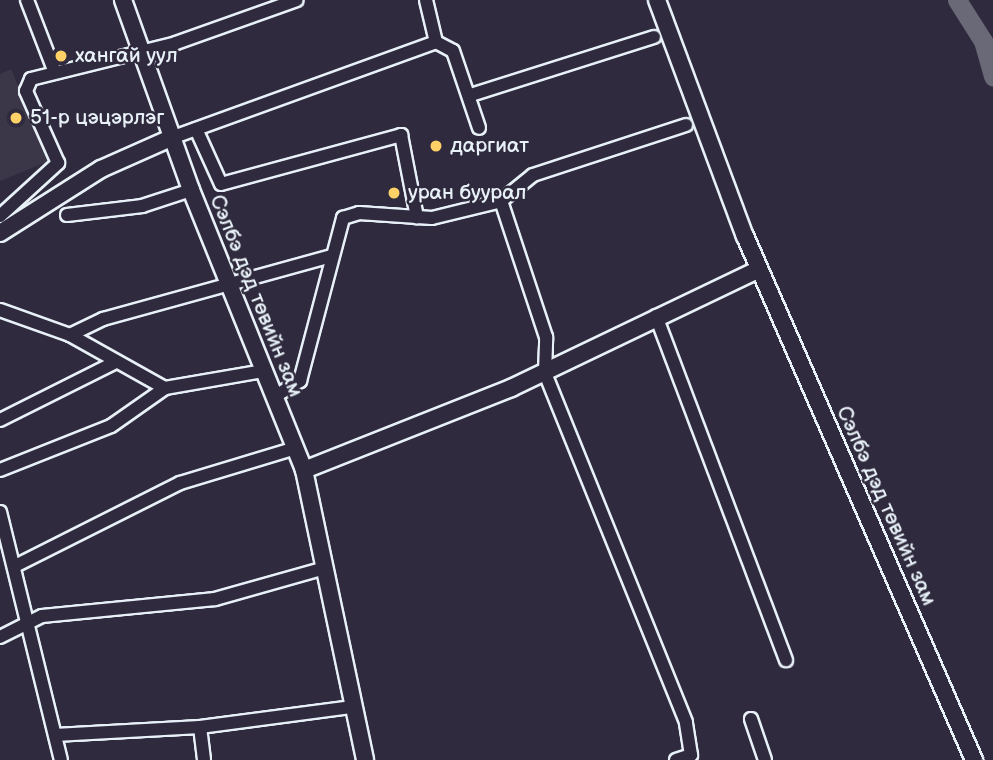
<!DOCTYPE html>
<html>
<head>
<meta charset="utf-8">
<style>
	body { margin:0 }
	#map { position:relative; width:993px; height:760px; overflow:hidden; background:#2f2a3d; font-family:"Balsamiq Sans",sans-serif }
	div>[style] { position:absolute }
	.built>* { inset:0; background:#3b3749 }
	.river>* { height:19px; margin:-9.5px; padding:0 9.5px; transform-origin:9.5px; border-radius:9.5px; background:#696978 }
	.roads { filter:drop-shadow(2px 0 #e8f1f8) drop-shadow(-2px 0 #e8f1f8) drop-shadow(0 2px #e8f1f8) drop-shadow(0 -2px #e8f1f8) }
	.minor>* { height:12px; margin:-6px; padding:0 6px; transform-origin:6px; border-radius:6px; background:#2f2a3d }
	.tertiary>* { height:16px; margin:-8px; padding:0 8px; transform-origin:8px; border-radius:8px; background:#2f2a3d }
	.dots>* { width:19px; height:19px; translate:-50% -50%; box-sizing:border-box; border:4px solid #2f2a3d; border-radius:50% }
	span { translate:-50% -50%; white-space:nowrap; text-align:center; line-height:1.15; -webkit-text-stroke:5px #2f2a3d; paint-order:stroke }
	.poi-label { font-size:21px; color:#e8f1f8 }
	.left { translate:0 -50%; text-align:left }
	.street-label { font-size:21px; color:#e8f1f8 }
</style>
</head>
<body>
<div id="map">
	<div class="built">
		<div style="clip-path:polygon(11px 69px,49px 161px,0 181px,0 74px)"></div>
	</div>
	<div class="river">
		<div style="left:957px;top:0;width:49px;rotate:57.6deg"></div>
		<div style="left:983px;top:41px;width:37px;rotate:74deg"></div>
	</div>
	<div class="roads">
		<div class="minor">
			<div style="left:27px;top:0;width:75px;rotate:68.9deg"></div>
			<div style="left:426px;top:0;width:43px;rotate:76.6deg"></div>
			<div style="left:436px;top:42px;width:19px;rotate:28deg"></div>
			<div style="left:453px;top:51px;width:81px;rotate:71.3deg"></div>
			<div style="left:471px;top:95px;width:192px;rotate:-17.6deg"></div>
			<div style="left:196px;top:129px;width:60px;rotate:65.6deg"></div>
			<div style="left:221px;top:184px;width:187px;rotate:-15.2deg"></div>
			<div style="left:401px;top:135px;width:84px;rotate:79deg"></div>
			<div style="left:171px;top:138px;width:282px;rotate:-19.9deg"></div>
			<div style="left:67px;top:215px;width:76px;rotate:-6.8deg"></div>
			<div style="left:142px;top:206px;width:52px;rotate:-18.1deg"></div>
			<div style="left:0;top:216px;width:79px;rotate:-42.4deg"></div>
			<div style="left:58px;top:163px;width:79px;rotate:-114deg"></div>
			<div style="left:26px;top:91px;width:13px;rotate:-67deg"></div>
			<div style="left:31px;top:79px;width:149px;rotate:-13.9deg"></div>
			<div style="left:176px;top:43px;width:128px;rotate:-19.6deg"></div>
			<div style="left:0;top:310px;width:74px;rotate:19.7deg"></div>
			<div style="left:70px;top:335px;width:109px;rotate:29.2deg"></div>
			<div style="left:165px;top:388px;width:99px;rotate:-9.8deg"></div>
			<div style="left:656px;top:316px;width:368px;rotate:69.3deg"></div>
			<div style="left:70px;top:335px;width:37px;rotate:-26deg"></div>
			<div style="left:103px;top:319px;width:237px;rotate:-15.4deg"></div>
			<div style="left:274px;top:397px;width:31px;rotate:-32deg"></div>
			<div style="left:300px;top:381px;width:169px;rotate:-75.2deg"></div>
			<div style="left:343px;top:218px;width:17px;rotate:-17deg"></div>
			<div style="left:359px;top:213px;width:73px;rotate:3.9deg"></div>
			<div style="left:432px;top:218px;width:71px;rotate:-13.8deg"></div>
			<div style="left:0;top:420px;width:127px;rotate:-26.6deg"></div>
			<div style="left:0;top:470px;width:119px;rotate:-21.6deg"></div>
			<div style="left:111px;top:426px;width:66px;rotate:-35.1deg"></div>
			<div style="left:0;top:512px;width:255px;rotate:76.2deg"></div>
			<div style="left:15px;top:566px;width:185px;rotate:-26.7deg"></div>
			<div style="left:180px;top:483px;width:121px;rotate:-16.8deg"></div>
			<div style="left:0;top:637px;width:47px;rotate:-26.6deg"></div>
			<div style="left:42px;top:616px;width:174px;rotate:-5.6deg"></div>
			<div style="left:215px;top:599px;width:111px;rotate:-15.7deg"></div>
			<div style="left:751px;top:719px;width:43px;rotate:71.1deg"></div>
			<div style="left:200px;top:727px;width:33px;rotate:83deg"></div>
			<div style="left:55px;top:735px;width:145px;rotate:-3.2deg"></div>
			<div style="left:200px;top:727px;width:152px;rotate:-7.5deg"></div>
			<div style="left:676px;top:760px;width:16px;rotate:-18deg"></div>
			<div style="left:691px;top:755px;width:33px;rotate:-99deg"></div>
			<div style="left:686px;top:722px;width:376px;rotate:-112deg"></div>
			<div style="left:545px;top:373px;width:36px;rotate:-88deg"></div>
			<div style="left:546px;top:337px;width:143px;rotate:-108.3deg"></div>
			<div style="left:501px;top:201px;width:41px;rotate:-39.1deg"></div>
			<div style="left:533px;top:175px;width:161px;rotate:-18.1deg"></div>
		</div>
		<div class="tertiary">
			<div style="left:123px;top:0;width:202px;rotate:70.3deg"></div>
			<div style="left:191px;top:190px;width:302px;rotate:68deg"></div>
			<div style="left:304px;top:470px;width:296px;rotate:78.1deg"></div>
			<div style="left:657px;top:0;width:252px;rotate:69.6deg"></div>
			<div style="left:745px;top:236px;width:572px;rotate:66.39deg"></div>
			<div style="left:0;top:233px;width:120px;rotate:-32.4deg"></div>
			<div style="left:101px;top:169px;width:77px;rotate:-23.9deg"></div>
			<div style="left:304px;top:470px;width:223px;rotate:-21.6deg"></div>
			<div style="left:511px;top:388px;width:275px;rotate:-25.6deg"></div>
		</div>
	</div>
	<div class="dots">
		<div style="left:61px;top:56px;background:#ffd166"></div>
		<div style="left:16px;top:118px;background:#ffd166"></div>
		<div style="left:436px;top:146px;background:#ffd166"></div>
		<div style="left:394px;top:193px;background:#ffd166"></div>
	</div>
	<div class="poi-label">
		<span class="left" style="left:75px;top:56px">хангай уул</span>
		<span class="left" style="left:30px;top:118px">51-р цэцэрлэг</span>
		<span class="left" style="left:450px;top:146px">даргиат</span>
		<span class="left" style="left:408px;top:193px">уран буурал</span>
	</div>
	<div class="street-label">
		<span style="left:256px;top:296px;rotate:68deg">Сэлбэ дэд төвийн зам</span>
		<span style="left:886px;top:506px;rotate:66deg">Сэлбэ дэд төвийн зам</span>
	</div>
</div>
</body>
</html>
